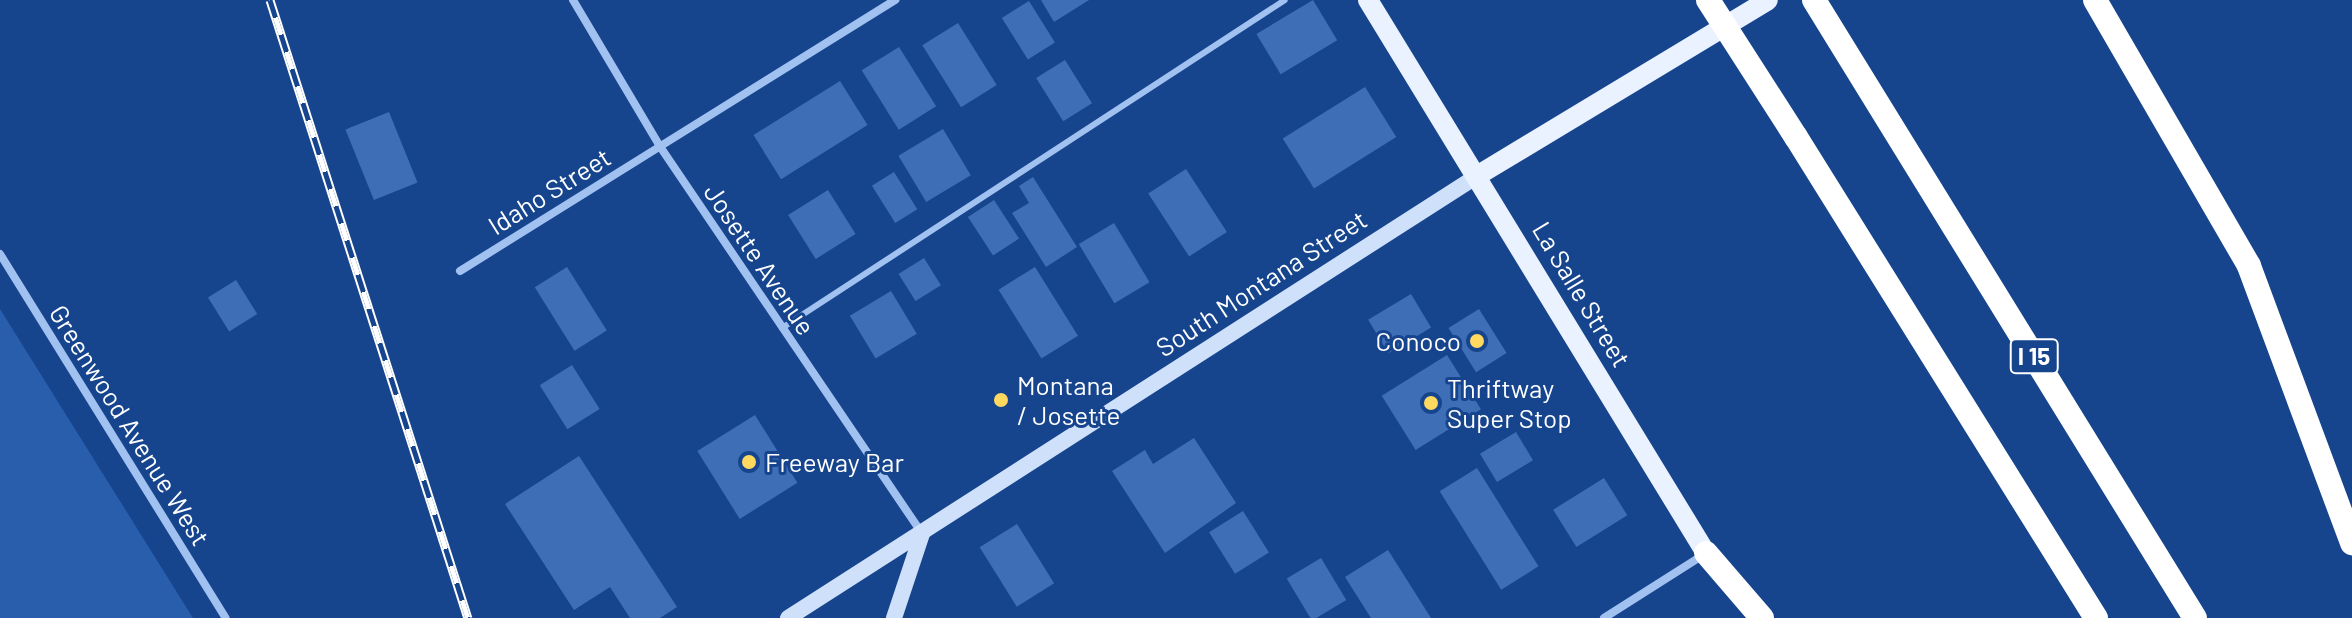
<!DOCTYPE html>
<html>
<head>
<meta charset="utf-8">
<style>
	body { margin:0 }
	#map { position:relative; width:2352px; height:618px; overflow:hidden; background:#16458e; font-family:Barlow,sans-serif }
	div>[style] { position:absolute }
	.green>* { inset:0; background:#285eac }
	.building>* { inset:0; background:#3e6fb6; transform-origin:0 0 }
	.lane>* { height:6px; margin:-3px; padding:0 3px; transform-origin:3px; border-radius:3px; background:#a1c1f0 }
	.street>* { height:8px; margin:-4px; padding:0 4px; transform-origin:4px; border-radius:4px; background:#a1c1f0 }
	.secondary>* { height:16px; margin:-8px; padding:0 8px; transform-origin:8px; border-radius:8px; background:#cfe0fb }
	.primary>* { height:20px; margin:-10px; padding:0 10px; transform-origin:10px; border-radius:10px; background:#eaf1ff }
	.highway>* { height:24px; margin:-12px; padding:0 12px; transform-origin:12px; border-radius:12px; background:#fff }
	.rail>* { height:9px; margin-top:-4.5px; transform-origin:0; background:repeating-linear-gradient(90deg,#16458e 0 18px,#fff 0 36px); box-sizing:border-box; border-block:2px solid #fff }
	.highway-bridge>* { height:24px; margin:-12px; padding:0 12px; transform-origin:12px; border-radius:12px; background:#fff }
	.dots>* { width:22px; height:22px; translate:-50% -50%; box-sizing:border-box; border:4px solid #16458e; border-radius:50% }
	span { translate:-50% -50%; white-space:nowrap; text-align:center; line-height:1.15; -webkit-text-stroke:6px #16458e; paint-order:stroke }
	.shield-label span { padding:2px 6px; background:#16458e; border:2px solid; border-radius:6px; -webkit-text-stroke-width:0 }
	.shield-label { font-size:24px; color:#fff; font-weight:700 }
	.street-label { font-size:26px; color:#fff }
	.poi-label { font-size:26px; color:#fff }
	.right { translate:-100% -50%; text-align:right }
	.left { translate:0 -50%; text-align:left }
</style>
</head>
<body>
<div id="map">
	<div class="green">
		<div style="clip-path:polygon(0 309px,193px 618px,0 618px)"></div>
	</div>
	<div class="building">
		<div style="clip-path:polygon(1041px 0,1089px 0,1054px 22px)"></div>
		<div style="left:1313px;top:0;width:47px;height:66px;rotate:59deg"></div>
		<div style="left:1029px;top:1px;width:49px;height:32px;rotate:58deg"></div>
		<div style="left:958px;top:23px;width:73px;height:42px;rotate:58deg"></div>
		<div style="left:899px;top:47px;width:70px;height:44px;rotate:58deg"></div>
		<div style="left:1065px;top:60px;width:51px;height:34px;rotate:58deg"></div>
		<div style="left:840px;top:81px;width:52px;height:102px;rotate:58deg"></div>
		<div style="left:1365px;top:87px;width:59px;height:97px;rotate:58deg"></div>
		<div style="left:389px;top:112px;width:76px;height:47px;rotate:68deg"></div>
		<div style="left:943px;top:129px;width:54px;height:52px;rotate:59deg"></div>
		<div style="left:1186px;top:169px;width:75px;height:45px;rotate:57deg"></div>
		<div style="left:894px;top:172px;width:44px;height:26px;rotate:58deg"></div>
		<div style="clip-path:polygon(1033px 177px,1077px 247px,1046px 267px,1012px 213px,1029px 203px,1019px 186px)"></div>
		<div style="left:828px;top:190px;width:52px;height:47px;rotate:58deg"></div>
		<div style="left:994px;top:200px;width:46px;height:31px;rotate:57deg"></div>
		<div style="left:1114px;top:223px;width:69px;height:41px;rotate:59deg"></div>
		<div style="left:924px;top:258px;width:32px;height:30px;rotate:58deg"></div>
		<div style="left:567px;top:267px;width:75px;height:38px;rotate:58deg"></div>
		<div style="left:1035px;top:267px;width:81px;height:43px;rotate:58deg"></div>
		<div style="left:236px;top:280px;width:40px;height:33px;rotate:58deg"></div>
		<div style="left:891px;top:291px;width:50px;height:48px;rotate:59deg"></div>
		<div style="left:1411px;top:294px;width:39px;height:50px;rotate:59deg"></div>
		<div style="left:1479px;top:309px;width:52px;height:36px;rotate:58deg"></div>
		<div style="left:1447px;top:355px;width:64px;height:77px;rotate:58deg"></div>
		<div style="left:572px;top:365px;width:52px;height:38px;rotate:58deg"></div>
		<div style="left:755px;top:415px;width:80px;height:68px;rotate:58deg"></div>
		<div style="left:1516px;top:432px;width:33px;height:42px;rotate:59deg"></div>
		<div style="clip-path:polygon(1194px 438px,1236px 503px,1165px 553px,1112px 471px,1145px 450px,1153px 464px)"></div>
		<div style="clip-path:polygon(579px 456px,677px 607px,660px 618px,630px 618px,610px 587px,574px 610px,505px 504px)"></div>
		<div style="left:1477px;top:468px;width:116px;height:44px;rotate:58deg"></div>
		<div style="left:1604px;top:478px;width:44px;height:60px;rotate:58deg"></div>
		<div style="left:1243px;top:511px;width:49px;height:40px;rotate:58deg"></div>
		<div style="left:1017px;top:524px;width:70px;height:44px;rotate:58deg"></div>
		<div style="clip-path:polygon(1388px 550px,1431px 618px,1371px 618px,1345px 577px)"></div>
		<div style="left:1321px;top:558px;width:49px;height:40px;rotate:59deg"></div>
	</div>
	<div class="lane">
		<div style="left:782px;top:328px;width:600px;rotate:-33.11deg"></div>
	</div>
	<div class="street">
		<div style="left:573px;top:0;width:169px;rotate:59.3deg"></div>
		<div style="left:659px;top:145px;width:469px;rotate:55.9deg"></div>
		<div style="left:0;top:254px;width:428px;rotate:58.2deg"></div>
		<div style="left:460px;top:271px;width:513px;rotate:-31.92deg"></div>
		<div style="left:1604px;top:618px;width:120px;rotate:-32.4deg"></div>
	</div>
	<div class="secondary">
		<div style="left:788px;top:618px;width:822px;rotate:-32.68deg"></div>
		<div style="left:894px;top:618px;width:89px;rotate:-71.6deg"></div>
	</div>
	<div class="primary">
		<div style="left:1368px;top:0;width:648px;rotate:58.57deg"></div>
		<div style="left:1480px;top:174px;width:336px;rotate:-31.1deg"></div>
	</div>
	<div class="highway">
		<div style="left:1814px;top:0;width:726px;rotate:58.35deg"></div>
		<div style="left:2095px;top:0;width:307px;rotate:59.9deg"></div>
		<div style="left:2249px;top:266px;width:296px;rotate:69.6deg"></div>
		<div style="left:1796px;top:137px;width:567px;rotate:58.05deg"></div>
		<div style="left:1706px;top:553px;width:86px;rotate:49.3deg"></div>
	</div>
	<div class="rail">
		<div style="left:270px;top:0;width:649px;rotate:72.24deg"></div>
	</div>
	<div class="highway-bridge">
		<div style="left:1708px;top:0;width:163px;rotate:57.3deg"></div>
	</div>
	<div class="dots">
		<div style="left:1477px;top:341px;background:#ffd860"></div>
		<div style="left:1001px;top:400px;background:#ffd860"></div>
		<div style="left:1431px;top:403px;background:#ffd860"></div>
		<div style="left:749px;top:462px;background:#ffd860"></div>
	</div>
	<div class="shield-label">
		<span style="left:2034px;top:356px">I 15</span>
	</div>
	<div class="street-label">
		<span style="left:549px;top:191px;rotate:-32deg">Idaho Street</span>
		<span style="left:760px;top:259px;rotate:56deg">Josette Avenue</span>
		<span style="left:1261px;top:283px;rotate:-33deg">South Montana Street</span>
		<span style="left:1582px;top:294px;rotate:59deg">La Salle Street</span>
		<span style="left:130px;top:425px;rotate:58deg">Greenwood Avenue West</span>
	</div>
	<div class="poi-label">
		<span class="right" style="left:1461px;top:341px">Conoco</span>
		<span class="left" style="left:1017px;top:400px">Montana<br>/ Josette</span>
		<span class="left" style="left:1447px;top:403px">Thriftway<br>Super Stop</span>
		<span class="left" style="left:765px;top:462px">Freeway Bar</span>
	</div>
</div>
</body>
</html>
